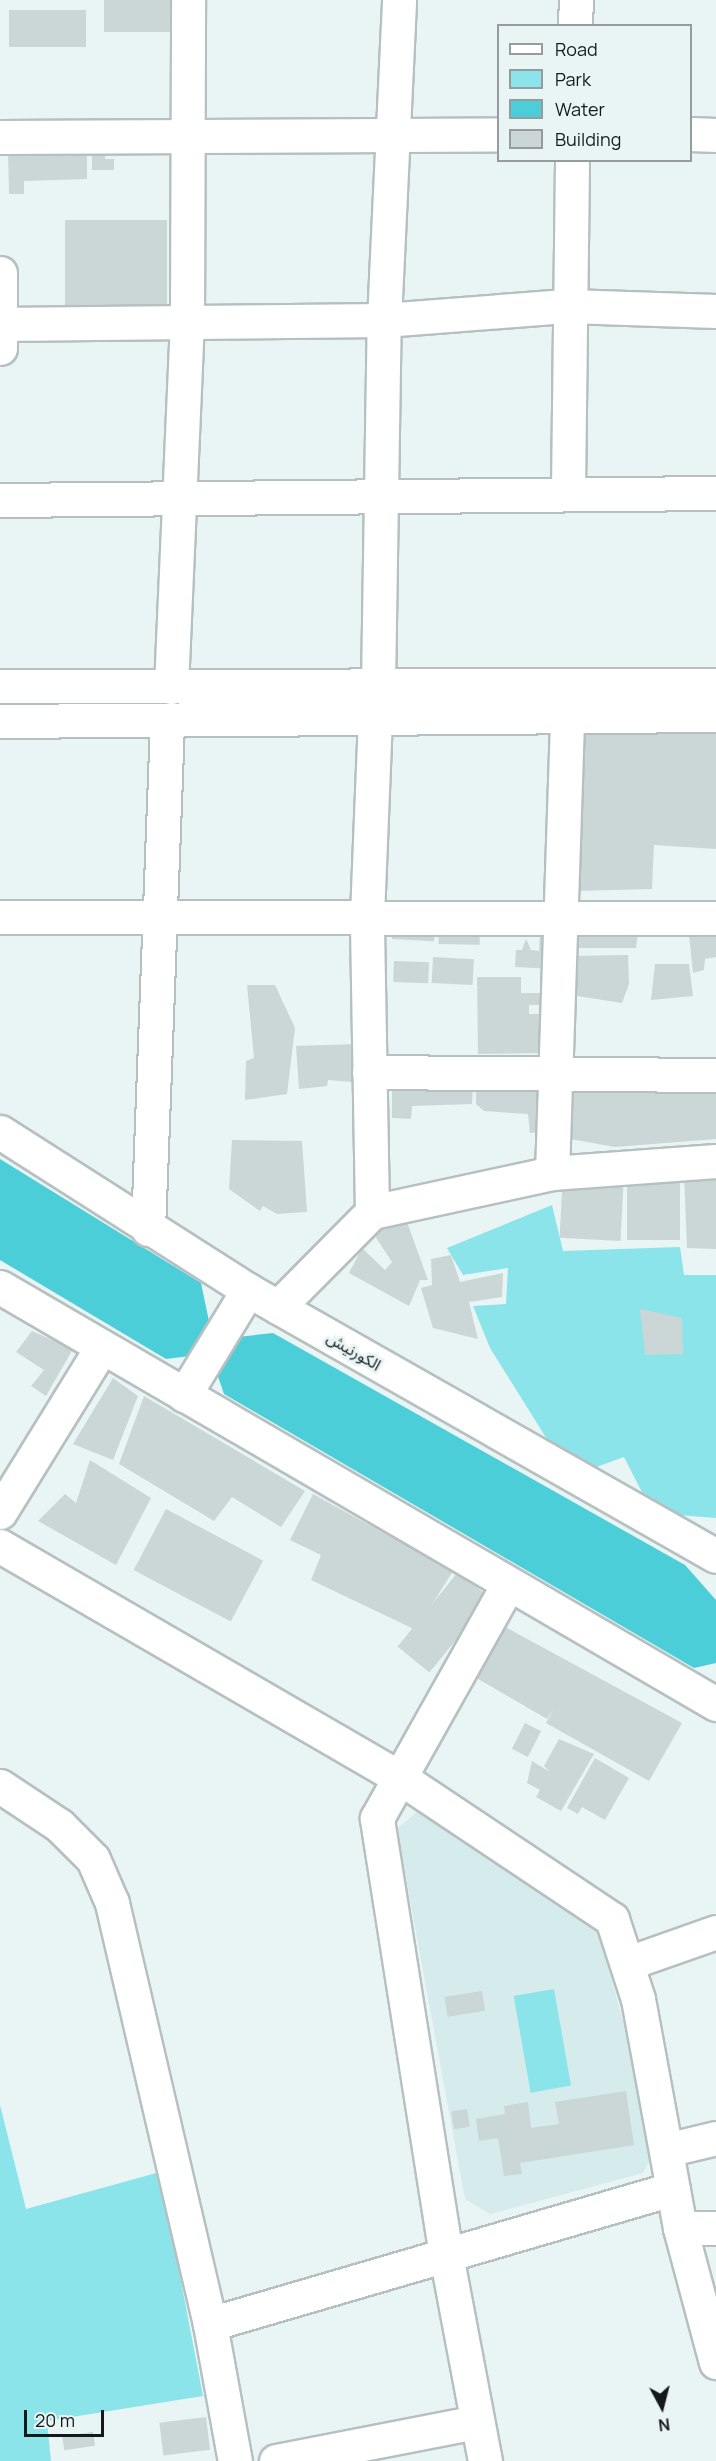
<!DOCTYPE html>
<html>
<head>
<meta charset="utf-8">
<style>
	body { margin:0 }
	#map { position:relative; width:716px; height:2461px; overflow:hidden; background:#e9f4f5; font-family:Manrope,"Noto Sans Arabic",sans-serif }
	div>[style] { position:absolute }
	.built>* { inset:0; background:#d6ebec }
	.green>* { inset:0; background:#8be4ea; transform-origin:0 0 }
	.water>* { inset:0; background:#4bced7 }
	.building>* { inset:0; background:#cbd6d6; transform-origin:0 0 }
	.roads { filter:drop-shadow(2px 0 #b6c0c1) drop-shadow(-2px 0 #b6c0c1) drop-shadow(0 2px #b6c0c1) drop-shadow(0 -2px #b6c0c1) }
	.minor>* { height:33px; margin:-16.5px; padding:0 16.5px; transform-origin:16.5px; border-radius:16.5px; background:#fff }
	.major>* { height:33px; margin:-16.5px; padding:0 16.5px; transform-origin:16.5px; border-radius:16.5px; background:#fff }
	span { translate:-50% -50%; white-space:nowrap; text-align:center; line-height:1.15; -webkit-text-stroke:6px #e9f4f5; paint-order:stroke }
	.street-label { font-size:16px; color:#151919 }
	.legend { position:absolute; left:497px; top:24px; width:195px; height:138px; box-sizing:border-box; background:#e9f4f5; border:2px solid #949c9d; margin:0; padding:8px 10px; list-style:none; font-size:18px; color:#151919 }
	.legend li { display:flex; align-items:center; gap:12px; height:30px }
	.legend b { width:30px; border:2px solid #949c9d }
	.north { position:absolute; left:632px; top:2377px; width:60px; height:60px; -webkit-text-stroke:4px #e9f4f5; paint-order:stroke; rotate:173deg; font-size:16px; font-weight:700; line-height:24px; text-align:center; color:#151919 }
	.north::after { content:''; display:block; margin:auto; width:21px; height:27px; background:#151919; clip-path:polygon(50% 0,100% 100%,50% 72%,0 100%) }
	.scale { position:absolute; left:24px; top:2410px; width:80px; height:27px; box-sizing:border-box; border:3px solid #151919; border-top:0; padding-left:8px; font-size:18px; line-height:21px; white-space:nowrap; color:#151919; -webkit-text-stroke:4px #e9f4f5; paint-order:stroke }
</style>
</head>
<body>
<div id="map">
	<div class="built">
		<div style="clip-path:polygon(423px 1807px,590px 1918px,601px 1940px,657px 2147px,643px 2173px,490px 2214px,465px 2199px,397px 1829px)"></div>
	</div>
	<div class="green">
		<div style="clip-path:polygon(552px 1205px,563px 1251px,680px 1247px,684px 1275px,716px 1275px,716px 1518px,666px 1514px,646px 1500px,624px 1457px,591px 1469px,555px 1452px,490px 1348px,473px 1306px,506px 1304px,508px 1268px,463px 1275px,447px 1248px)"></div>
		<div style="left:554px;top:1989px;width:98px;height:41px;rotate:80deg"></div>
		<div style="clip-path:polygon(0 2105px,26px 2209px,160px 2172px,203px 2396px,47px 2421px,51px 2461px,0 2461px)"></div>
	</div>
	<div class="water">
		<div style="clip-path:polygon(0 1159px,201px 1283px,210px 1326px,190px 1356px,166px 1359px,0 1260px)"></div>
		<div style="clip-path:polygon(273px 1333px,685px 1565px,716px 1600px,716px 1663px,694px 1668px,224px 1394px,214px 1365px,228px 1338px)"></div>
	</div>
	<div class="building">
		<div style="left:104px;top:0;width:76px;height:32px"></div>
		<div style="left:9px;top:10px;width:77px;height:37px"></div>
		<div style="clip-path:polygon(87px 147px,87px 179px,24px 181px,24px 194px,9px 194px,8px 149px)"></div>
		<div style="clip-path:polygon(92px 147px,105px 148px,105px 159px,114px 159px,114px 170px,92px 170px)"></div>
		<div style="left:167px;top:220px;width:95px;height:102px;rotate:90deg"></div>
		<div style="clip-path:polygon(716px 733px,716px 849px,654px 845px,652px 889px,574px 891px,583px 773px,573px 766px,574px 734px)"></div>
		<div style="left:393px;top:919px;width:42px;height:20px;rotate:3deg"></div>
		<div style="left:439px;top:921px;width:41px;height:23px;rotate:1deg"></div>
		<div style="clip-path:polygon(572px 921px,639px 924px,636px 948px,578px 948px)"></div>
		<div style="clip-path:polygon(688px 925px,716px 925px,716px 957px,705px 959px,704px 970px,693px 973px)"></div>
		<div style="clip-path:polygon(540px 932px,555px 933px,553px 969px,515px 967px,516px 950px,522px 950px,526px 939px,531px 950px,539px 951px)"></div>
		<div style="clip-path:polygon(628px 955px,629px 984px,622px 1003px,571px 995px,572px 956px)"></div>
		<div style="left:433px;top:957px;width:41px;height:26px;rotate:3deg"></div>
		<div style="left:394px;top:961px;width:35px;height:21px;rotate:2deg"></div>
		<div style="clip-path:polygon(655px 964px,689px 964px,693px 996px,651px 1000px)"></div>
		<div style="clip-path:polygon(477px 977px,521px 977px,521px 993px,551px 993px,551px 1005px,529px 1005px,529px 1014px,546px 1014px,546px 1053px,478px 1054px)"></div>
		<div style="clip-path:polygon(247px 985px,275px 985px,295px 1028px,287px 1094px,245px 1100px,246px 1061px,254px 1058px)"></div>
		<div style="clip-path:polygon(354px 1044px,353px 1082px,328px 1080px,327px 1086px,299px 1089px,296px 1046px)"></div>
		<div style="clip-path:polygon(565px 1078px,716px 1080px,716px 1139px,615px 1147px,570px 1139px)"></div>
		<div style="clip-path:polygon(473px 1084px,472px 1104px,412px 1106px,411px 1119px,392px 1118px,392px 1090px)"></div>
		<div style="clip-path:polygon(476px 1085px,552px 1085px,551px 1130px,530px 1133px,528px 1114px,484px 1111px,476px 1104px)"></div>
		<div style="clip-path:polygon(232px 1140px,302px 1141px,307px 1212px,277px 1214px,263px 1206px,260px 1211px,229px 1189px)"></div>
		<div style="clip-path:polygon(716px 1169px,716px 1249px,687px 1248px,684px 1173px)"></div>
		<div style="left:624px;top:1174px;width:67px;height:61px;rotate:93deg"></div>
		<div style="left:627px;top:1177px;width:53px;height:63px"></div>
		<div style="clip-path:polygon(407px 1222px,428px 1280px,420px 1280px,409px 1306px,349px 1273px,362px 1248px,385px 1270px,392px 1262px,373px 1233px)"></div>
		<div style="clip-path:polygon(451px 1255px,460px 1282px,503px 1273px,502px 1297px,469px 1302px,478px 1339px,433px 1328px,421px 1288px,432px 1285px,431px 1259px)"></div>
		<div style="clip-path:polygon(640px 1309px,682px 1318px,683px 1354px,645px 1355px)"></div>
		<div style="clip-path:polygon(32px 1331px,73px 1349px,46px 1396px,31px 1386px,44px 1370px,16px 1352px)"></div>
		<div style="clip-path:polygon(113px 1378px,138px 1396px,113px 1460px,73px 1444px)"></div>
		<div style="clip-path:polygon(144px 1396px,305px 1491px,281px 1527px,232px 1497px,214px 1521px,119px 1464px)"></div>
		<div style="clip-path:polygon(90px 1460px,151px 1498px,116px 1565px,38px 1521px,65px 1494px,76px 1503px)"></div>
		<div style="clip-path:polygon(313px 1494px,453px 1571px,416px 1630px,311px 1580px,321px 1555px,290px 1540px)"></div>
		<div style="left:166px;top:1509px;width:110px;height:69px;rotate:28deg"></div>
		<div style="left:458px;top:1572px;width:41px;height:96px;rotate:39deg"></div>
		<div style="clip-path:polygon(498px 1623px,682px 1723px,649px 1781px,546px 1723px,554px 1708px,547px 1719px,468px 1673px)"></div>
		<div style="left:525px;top:1723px;width:18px;height:29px;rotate:27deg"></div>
		<div style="clip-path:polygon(559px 1739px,594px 1754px,561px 1811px,536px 1797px,540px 1790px,527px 1783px,532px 1761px,550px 1772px,544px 1766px)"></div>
		<div style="clip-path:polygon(595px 1758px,629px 1778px,605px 1820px,582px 1807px,578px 1814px,567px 1808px)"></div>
		<div style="left:482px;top:1991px;width:20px;height:38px;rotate:81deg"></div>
		<div style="clip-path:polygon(626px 2091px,634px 2145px,520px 2163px,522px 2174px,504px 2176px,498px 2138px,479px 2141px,476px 2119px,505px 2114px,504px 2106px,528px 2102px,531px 2128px,559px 2124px,555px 2102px)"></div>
		<div style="left:467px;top:2109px;width:18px;height:16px;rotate:81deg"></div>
		<div style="left:206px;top:2417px;width:33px;height:47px;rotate:83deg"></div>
		<div style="left:93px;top:2432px;width:14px;height:31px;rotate:82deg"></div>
	</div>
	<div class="roads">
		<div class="minor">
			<div style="left:575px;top:26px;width:26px;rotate:-88deg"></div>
			<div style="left:690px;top:134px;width:26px;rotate:2deg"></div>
			<div style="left:0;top:137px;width:498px;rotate:-0.3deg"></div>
			<div style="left:0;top:273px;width:75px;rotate:90deg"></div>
			<div style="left:0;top:324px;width:384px;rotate:-0.6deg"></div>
			<div style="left:384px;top:320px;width:185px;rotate:-4.4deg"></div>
			<div style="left:568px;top:306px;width:148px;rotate:1.9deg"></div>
			<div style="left:568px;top:490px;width:330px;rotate:-89.3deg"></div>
			<div style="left:0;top:500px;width:716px;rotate:-0.56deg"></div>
			<div style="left:0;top:686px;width:716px;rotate:-0.08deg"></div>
			<div style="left:378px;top:686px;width:366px;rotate:-89.1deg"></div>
			<div style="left:384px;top:320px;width:320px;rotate:-87.3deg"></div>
			<div style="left:171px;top:687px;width:366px;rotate:-87.5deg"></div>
			<div style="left:187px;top:321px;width:321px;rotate:-89.8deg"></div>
			<div style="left:0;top:721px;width:716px;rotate:-0.48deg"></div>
			<div style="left:0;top:917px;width:716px;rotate:0.08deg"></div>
			<div style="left:369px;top:1072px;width:347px;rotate:0.5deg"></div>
			<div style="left:552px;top:1173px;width:459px;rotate:-88.1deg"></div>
			<div style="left:372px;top:1212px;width:296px;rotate:-91deg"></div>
			<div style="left:367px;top:916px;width:201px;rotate:-87.7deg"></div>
			<div style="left:148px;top:1229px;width:507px;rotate:-87.85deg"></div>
			<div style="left:0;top:1512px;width:194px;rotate:-58.3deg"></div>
			<div style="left:0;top:1546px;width:461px;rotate:30.1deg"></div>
			<div style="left:399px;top:1777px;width:256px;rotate:33.7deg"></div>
			<div style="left:612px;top:1919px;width:84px;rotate:72deg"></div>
			<div style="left:638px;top:1999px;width:233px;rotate:79.6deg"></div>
			<div style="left:680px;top:2228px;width:139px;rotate:75deg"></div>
			<div style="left:0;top:1786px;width:71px;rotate:33.5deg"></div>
			<div style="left:59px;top:1825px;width:48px;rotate:45deg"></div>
			<div style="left:93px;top:1859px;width:48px;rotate:66.6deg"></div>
			<div style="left:112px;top:1903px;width:432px;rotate:76.9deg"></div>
			<div style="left:210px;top:2324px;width:139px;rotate:79.7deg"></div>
			<div style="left:628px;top:1963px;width:93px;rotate:-19.4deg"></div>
			<div style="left:666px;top:2150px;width:51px;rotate:-13.5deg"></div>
			<div style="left:680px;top:2228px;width:36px"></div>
			<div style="left:210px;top:2324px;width:482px;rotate:-16.3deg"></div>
			<div style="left:276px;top:2461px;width:204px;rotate:-11deg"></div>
			<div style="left:485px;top:2461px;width:210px;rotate:-100.7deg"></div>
			<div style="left:446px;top:2255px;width:442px;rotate:-99deg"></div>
			<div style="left:377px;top:1818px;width:266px;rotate:-60.7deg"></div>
		</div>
		<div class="major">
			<div style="left:0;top:1132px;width:294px;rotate:32.5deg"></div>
			<div style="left:248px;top:1290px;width:538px;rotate:29.61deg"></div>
			<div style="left:0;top:1287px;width:829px;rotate:30.22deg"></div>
			<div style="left:278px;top:1307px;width:134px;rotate:-45.3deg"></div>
			<div style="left:372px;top:1212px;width:184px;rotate:-12.2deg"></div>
			<div style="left:552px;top:1173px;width:164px;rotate:-4.2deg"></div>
			<div style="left:184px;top:1395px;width:123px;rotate:-58.6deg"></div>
		</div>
	</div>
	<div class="street-label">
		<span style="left:354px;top:1351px;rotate:30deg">الكورنيش</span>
	</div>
	<ul class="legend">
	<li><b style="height:8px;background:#fff"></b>Road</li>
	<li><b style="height:16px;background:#8be4ea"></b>Park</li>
	<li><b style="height:16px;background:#4bced7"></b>Water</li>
	<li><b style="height:16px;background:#cbd6d6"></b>Building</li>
	</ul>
	<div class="north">N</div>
	<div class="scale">20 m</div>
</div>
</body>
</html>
